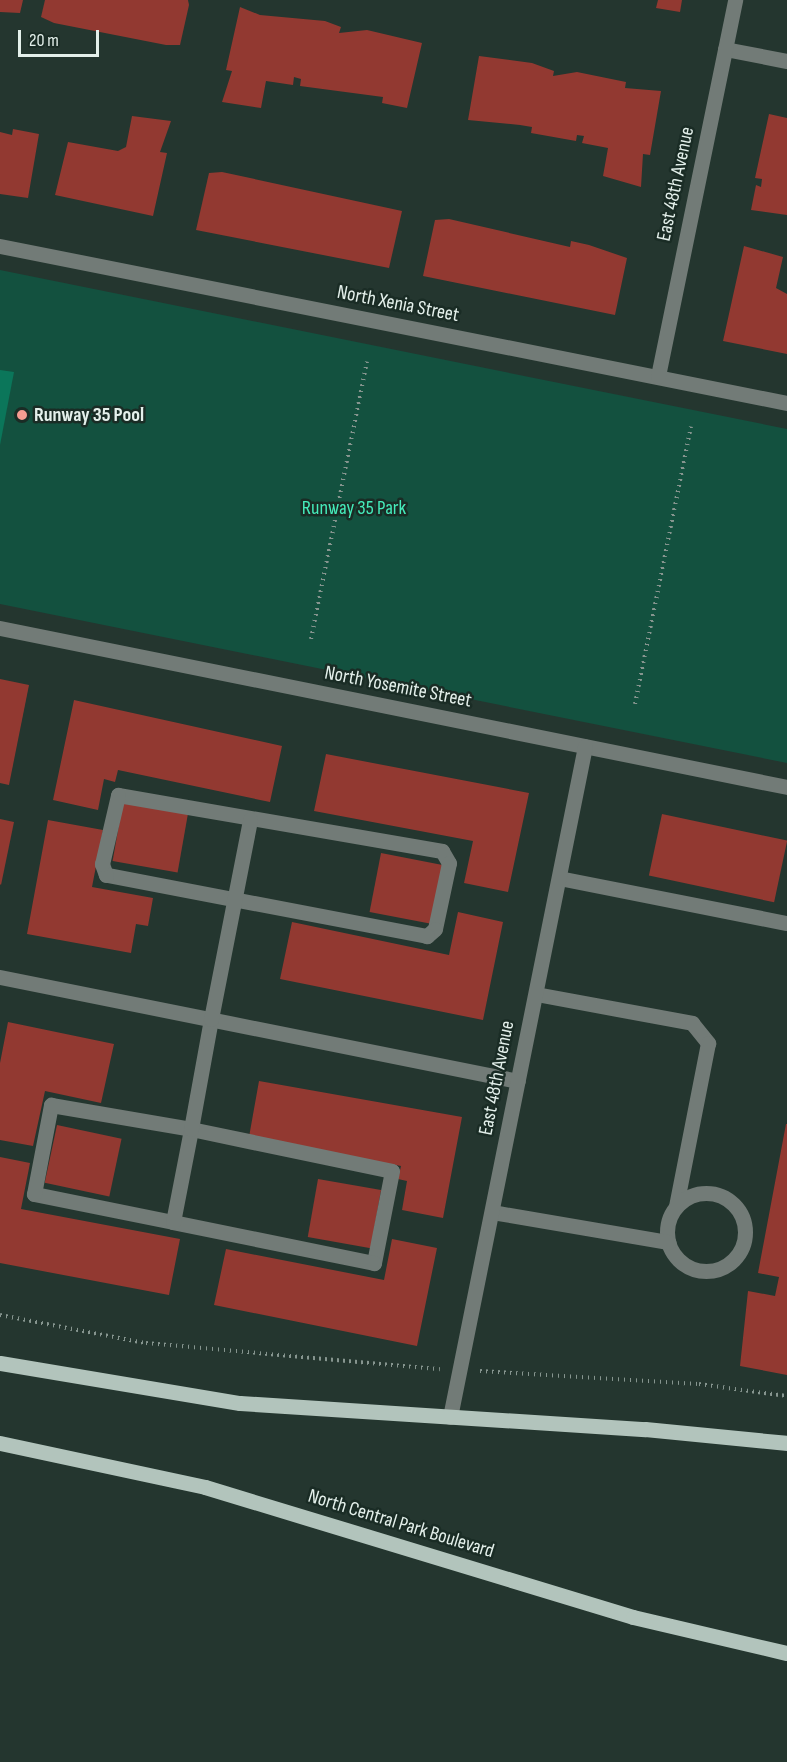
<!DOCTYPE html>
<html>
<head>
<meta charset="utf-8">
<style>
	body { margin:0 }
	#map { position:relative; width:787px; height:1762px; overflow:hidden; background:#24362f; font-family:"Sofia Sans Condensed",sans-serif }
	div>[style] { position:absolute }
	.green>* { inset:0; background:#13513f }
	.water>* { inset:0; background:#0b765a }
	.building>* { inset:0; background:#923931; transform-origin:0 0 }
	.path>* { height:4px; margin-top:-2px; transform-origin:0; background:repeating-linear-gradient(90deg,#86958f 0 1.5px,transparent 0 6px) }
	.minor>* { height:15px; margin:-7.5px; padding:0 7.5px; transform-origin:7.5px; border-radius:7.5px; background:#727b77 }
	.minor>.ring { margin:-7.5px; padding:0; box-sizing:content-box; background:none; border:15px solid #727b77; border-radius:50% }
	.major>* { height:15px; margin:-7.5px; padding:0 7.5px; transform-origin:7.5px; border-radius:7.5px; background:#b2c4bc }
	.dots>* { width:16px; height:16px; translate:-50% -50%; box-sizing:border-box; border:3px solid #1a2c25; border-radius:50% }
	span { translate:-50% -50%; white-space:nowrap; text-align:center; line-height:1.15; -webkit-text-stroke:5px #1a2c25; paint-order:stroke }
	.street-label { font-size:20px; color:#e4f0eb }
	.poi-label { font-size:20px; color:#e4f0eb; font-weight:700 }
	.left { translate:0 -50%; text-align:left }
	.park-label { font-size:20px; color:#45ecbb }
	.scale { position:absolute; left:18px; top:30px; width:81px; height:27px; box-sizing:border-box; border:3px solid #e4f0eb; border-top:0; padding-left:8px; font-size:18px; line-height:21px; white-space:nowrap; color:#e4f0eb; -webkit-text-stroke:4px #1a2c25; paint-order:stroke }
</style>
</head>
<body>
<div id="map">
	<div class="green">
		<div style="clip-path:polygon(0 270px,787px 429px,787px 763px,0 604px)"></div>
	</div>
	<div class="water">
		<div style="clip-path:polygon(0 370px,14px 372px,0 445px)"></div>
	</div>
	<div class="building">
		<div style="clip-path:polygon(0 0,23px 0,20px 13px,0 12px)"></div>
		<div style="clip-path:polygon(45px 0,188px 0,189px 5px,180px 45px,166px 45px,54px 23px,41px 17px)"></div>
		<div style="clip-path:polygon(658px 0,682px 0,680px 12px,656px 8px)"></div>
		<div style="clip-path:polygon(240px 7px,260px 15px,325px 21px,341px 27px,339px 33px,367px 30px,422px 43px,407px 108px,382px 103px,383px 97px,300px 86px,301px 79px,294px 77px,293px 85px,266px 81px,261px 108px,222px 102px,232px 71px,226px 70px)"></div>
		<div style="clip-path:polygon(479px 56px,532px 63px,554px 71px,553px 76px,577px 72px,626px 82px,625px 88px,661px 91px,650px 155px,643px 154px,641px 187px,603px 176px,608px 148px,582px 143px,584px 136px,577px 135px,576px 141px,531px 133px,532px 127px,520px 125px,468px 120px)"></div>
		<div style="clip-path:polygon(769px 114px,787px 118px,787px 215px,751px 210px,756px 185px,761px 187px,762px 179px,755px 178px)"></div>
		<div style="clip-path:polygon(132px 116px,171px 121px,160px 152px,167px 153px,153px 216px,55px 195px,68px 142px,118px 151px,126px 147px)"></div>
		<div style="clip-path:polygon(13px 129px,39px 134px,28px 198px,0 194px,0 132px,12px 135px)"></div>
		<div style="clip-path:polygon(222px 172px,402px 211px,389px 268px,196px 230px,209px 173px)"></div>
		<div style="clip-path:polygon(449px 219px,570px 247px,571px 241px,589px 245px,627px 258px,615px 315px,423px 276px,435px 220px)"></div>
		<div style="clip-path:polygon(744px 246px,783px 257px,776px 288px,787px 294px,787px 354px,723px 341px)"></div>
		<div style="clip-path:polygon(0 679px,29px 685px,9px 785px,0 783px)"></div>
		<div style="clip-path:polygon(74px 700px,282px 746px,270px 802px,118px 770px,115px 782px,104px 779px,98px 810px,53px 800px)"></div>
		<div style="clip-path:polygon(326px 754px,529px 793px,508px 892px,464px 883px,473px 841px,314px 811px)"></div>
		<div style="left:123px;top:802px;width:66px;height:60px;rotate:10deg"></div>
		<div style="left:662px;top:814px;width:128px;height:63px;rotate:12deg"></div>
		<div style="clip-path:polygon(0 819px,14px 822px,1px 885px,0 884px)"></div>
		<div style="clip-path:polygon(48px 820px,103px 830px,92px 887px,153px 898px,148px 926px,136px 924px,131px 953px,27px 934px)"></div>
		<div style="left:381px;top:853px;width:64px;height:60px;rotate:11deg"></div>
		<div style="clip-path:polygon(458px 912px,503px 922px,483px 1020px,280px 979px,292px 922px,449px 955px)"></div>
		<div style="clip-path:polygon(8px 1022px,114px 1044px,101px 1103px,45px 1091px,33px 1146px,0 1140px,0 1063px)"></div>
		<div style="clip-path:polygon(259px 1081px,462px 1117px,443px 1218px,402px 1210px,407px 1181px,398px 1179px,401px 1166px,249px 1137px)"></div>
		<div style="clip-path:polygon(786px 1124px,787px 1124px,787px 1375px,740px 1366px,748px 1291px,775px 1296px,779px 1277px,758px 1273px)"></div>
		<div style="left:57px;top:1125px;width:66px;height:59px;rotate:12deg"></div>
		<div style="clip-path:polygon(0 1157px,30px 1163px,21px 1209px,180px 1239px,169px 1295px,0 1263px)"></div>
		<div style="left:318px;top:1179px;width:64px;height:59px;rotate:10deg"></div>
		<div style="clip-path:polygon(392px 1239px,437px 1248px,417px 1346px,214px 1305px,226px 1249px,384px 1280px)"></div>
	</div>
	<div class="path">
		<div style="left:311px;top:639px;width:283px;rotate:-78.6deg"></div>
		<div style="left:635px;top:704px;width:283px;rotate:-78.6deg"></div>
		<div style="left:0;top:1315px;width:149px;rotate:10.9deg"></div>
		<div style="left:146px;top:1343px;width:295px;rotate:5.1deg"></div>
		<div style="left:480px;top:1371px;width:219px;rotate:3.4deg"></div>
		<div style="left:699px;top:1384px;width:89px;rotate:7.8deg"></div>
	</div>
	<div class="minor">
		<div style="left:725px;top:49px;width:63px;rotate:11deg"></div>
		<div style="left:0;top:246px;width:803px;rotate:11.28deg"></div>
		<div style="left:658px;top:376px;width:384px;rotate:-78.4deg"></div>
		<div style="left:0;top:628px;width:803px;rotate:11.42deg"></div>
		<div style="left:118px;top:795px;width:329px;rotate:9.8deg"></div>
		<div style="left:442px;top:851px;width:14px;rotate:60deg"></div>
		<div style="left:449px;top:863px;width:67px;rotate:102deg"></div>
		<div style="left:435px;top:929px;width:11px;rotate:139deg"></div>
		<div style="left:427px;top:936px;width:327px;rotate:-169.2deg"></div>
		<div style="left:106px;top:875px;width:12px;rotate:-110deg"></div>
		<div style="left:102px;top:864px;width:71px;rotate:-76.9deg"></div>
		<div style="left:559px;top:878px;width:232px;rotate:11.2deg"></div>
		<div style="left:0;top:977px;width:528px;rotate:11.35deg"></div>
		<div style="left:536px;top:994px;width:159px;rotate:10.5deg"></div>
		<div style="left:692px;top:1023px;width:26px;rotate:51deg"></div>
		<div style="left:708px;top:1043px;width:166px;rotate:101.1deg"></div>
		<div class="ring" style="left:667px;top:1193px;width:63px;height:63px"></div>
		<div style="left:492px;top:1212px;width:179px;rotate:9.7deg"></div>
		<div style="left:173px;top:1222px;width:142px;rotate:-168.6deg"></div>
		<div style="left:34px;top:1194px;width:91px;rotate:-79.2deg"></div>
		<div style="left:51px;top:1105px;width:142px;rotate:9.7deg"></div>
		<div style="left:191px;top:1129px;width:205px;rotate:11.8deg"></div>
		<div style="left:392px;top:1171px;width:94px;rotate:101.1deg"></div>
		<div style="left:374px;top:1263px;width:205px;rotate:-168.5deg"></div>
		<div style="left:173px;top:1222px;width:95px;rotate:-79deg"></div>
		<div style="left:191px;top:1129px;width:112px;rotate:-79.7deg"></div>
		<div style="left:211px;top:1019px;width:203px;rotate:-78.9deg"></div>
		<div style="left:450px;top:1417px;width:684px;rotate:-78.62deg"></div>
	</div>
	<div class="major">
		<div style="left:0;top:1363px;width:243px;rotate:9.5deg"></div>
		<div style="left:240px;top:1403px;width:406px;rotate:3.7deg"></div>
		<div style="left:645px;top:1429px;width:143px;rotate:5.6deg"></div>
		<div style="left:0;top:1443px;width:210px;rotate:12.1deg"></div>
		<div style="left:205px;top:1487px;width:447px;rotate:16.9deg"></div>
		<div style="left:633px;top:1617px;width:158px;rotate:13.2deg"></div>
	</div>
	<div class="dots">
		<div style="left:22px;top:415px;background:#f59c91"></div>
	</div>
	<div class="street-label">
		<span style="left:676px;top:184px;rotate:-78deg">East 48th Avenue</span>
		<span style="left:398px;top:304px;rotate:11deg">North Xenia Street</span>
		<span style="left:398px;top:687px;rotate:11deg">North Yosemite Street</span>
		<span style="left:497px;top:1078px;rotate:-79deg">East 48th Avenue</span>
		<span style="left:401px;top:1524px;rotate:17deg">North Central Park Boulevard</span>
	</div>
	<div class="poi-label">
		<span class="left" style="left:34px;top:415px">Runway 35 Pool</span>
	</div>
	<div class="park-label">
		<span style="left:354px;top:508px">Runway 35 Park</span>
	</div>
	<div class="scale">20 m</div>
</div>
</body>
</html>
